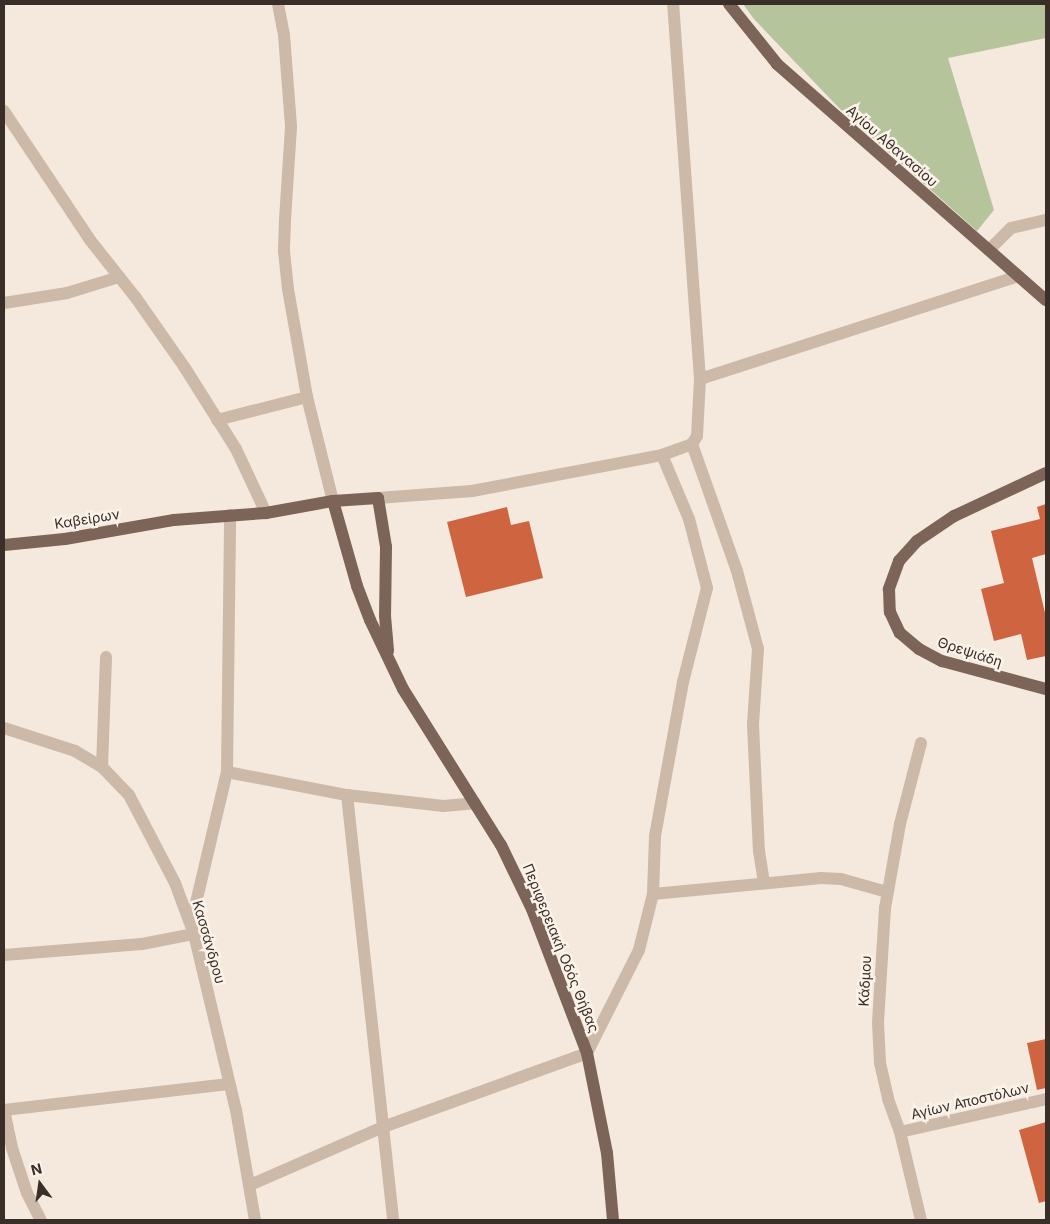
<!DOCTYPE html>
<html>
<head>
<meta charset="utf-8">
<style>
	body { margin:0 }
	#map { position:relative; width:1050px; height:1224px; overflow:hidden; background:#f4e9dc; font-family:Inter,sans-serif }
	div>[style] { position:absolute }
	.green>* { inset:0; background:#b6c49b }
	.building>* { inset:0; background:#ce6440 }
	.minor>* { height:12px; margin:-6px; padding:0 6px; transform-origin:6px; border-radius:6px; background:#cdb9a7 }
	.major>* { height:12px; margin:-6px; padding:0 6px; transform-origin:6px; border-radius:6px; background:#7c6458 }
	span { translate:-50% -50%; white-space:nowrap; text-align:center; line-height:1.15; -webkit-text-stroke:5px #fbf3e9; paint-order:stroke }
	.street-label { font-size:14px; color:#392e28 }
	.frame { position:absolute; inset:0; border:5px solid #392e28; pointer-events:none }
	.north { position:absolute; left:15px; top:1159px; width:50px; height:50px; -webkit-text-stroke:4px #fbf3e9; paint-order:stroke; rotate:346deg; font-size:14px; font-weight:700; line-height:20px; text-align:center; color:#392e28 }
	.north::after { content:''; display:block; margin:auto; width:18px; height:22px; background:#392e28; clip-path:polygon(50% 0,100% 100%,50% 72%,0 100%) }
</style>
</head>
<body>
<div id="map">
	<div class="green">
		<div style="clip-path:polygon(743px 4px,1046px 4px,1046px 38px,948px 58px,994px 210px,977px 231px,839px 108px,754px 19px)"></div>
	</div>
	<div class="building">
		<div style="clip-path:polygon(1046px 504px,1046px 554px,1032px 558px,1046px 617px,1046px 656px,1027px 660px,1021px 634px,994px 641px,981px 589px,1004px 583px,991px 531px,1040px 519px,1037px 507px)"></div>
		<div style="clip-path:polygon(507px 507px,511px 525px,529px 521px,543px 578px,466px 597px,447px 522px)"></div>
		<div style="clip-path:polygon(1046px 1039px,1046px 1088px,1037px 1090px,1027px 1043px)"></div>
		<div style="clip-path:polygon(1046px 1122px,1046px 1201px,1039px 1203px,1019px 1130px)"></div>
	</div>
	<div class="minor">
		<div style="left:278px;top:4px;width:32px;rotate:79deg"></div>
		<div style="left:284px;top:35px;width:92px;rotate:85.6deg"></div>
		<div style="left:291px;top:127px;width:93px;rotate:93.7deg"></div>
		<div style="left:285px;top:220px;width:31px;rotate:92deg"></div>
		<div style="left:284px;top:251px;width:38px;rotate:84deg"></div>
		<div style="left:288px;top:289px;width:110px;rotate:80deg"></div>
		<div style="left:307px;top:397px;width:107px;rotate:76deg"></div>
		<div style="left:4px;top:111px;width:155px;rotate:56.3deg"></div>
		<div style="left:90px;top:240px;width:74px;rotate:51.6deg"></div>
		<div style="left:136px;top:298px;width:85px;rotate:55deg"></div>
		<div style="left:185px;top:368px;width:96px;rotate:57.8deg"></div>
		<div style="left:236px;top:449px;width:71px;rotate:64.9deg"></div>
		<div style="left:989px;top:250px;width:31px;rotate:-45deg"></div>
		<div style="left:1011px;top:228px;width:36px;rotate:-13deg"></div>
		<div style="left:4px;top:303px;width:64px;rotate:-9deg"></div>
		<div style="left:67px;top:293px;width:54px;rotate:-17.1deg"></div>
		<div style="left:700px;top:379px;width:335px;rotate:-17.9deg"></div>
		<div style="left:217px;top:420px;width:93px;rotate:-14.3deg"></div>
		<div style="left:692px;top:444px;width:135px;rotate:70.5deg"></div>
		<div style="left:737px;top:571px;width:81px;rotate:74.9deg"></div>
		<div style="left:758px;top:649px;width:76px;rotate:93.8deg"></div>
		<div style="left:753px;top:725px;width:126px;rotate:87.3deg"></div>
		<div style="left:759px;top:851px;width:31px;rotate:81deg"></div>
		<div style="left:378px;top:498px;width:94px;rotate:-4.3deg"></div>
		<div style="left:472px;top:491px;width:193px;rotate:-10.7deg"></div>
		<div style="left:662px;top:455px;width:32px;rotate:-20deg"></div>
		<div style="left:692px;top:444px;width:9px;rotate:-58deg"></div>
		<div style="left:697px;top:436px;width:57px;rotate:-87deg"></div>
		<div style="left:700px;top:379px;width:376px;rotate:-94.1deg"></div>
		<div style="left:4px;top:728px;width:75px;rotate:17.9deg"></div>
		<div style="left:75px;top:751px;width:31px;rotate:31deg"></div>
		<div style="left:102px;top:767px;width:39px;rotate:46deg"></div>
		<div style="left:129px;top:795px;width:99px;rotate:62.4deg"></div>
		<div style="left:175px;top:883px;width:54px;rotate:69.6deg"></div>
		<div style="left:194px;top:934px;width:181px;rotate:76.6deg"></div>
		<div style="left:236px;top:1110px;width:112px;rotate:80.2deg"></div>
		<div style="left:921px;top:743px;width:84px;rotate:104.5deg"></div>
		<div style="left:900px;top:824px;width:85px;rotate:100.1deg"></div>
		<div style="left:885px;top:908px;width:115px;rotate:93.5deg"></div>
		<div style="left:878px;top:1023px;width:40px;rotate:87.1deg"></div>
		<div style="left:880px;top:1063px;width:37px;rotate:77deg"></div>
		<div style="left:888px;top:1099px;width:35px;rotate:70deg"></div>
		<div style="left:900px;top:1132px;width:90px;rotate:76.6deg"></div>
		<div style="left:102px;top:767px;width:110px;rotate:-87.9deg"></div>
		<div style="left:227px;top:772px;width:122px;rotate:10.9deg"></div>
		<div style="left:347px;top:795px;width:97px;rotate:6.5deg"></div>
		<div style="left:443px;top:806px;width:32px;rotate:-5deg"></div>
		<div style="left:347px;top:795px;width:427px;rotate:83.8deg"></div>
		<div style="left:653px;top:894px;width:169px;rotate:-5.4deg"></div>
		<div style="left:821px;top:878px;width:20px;rotate:3deg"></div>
		<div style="left:841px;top:879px;width:48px;rotate:15.8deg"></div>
		<div style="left:191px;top:924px;width:156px;rotate:-76.7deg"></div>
		<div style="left:227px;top:772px;width:257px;rotate:-89.3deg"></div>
		<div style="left:4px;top:955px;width:138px;rotate:-4.6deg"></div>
		<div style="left:142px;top:944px;width:53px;rotate:-10.9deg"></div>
		<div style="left:4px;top:1110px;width:226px;rotate:-6.6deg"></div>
		<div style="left:4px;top:1110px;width:39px;rotate:78deg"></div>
		<div style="left:12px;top:1148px;width:47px;rotate:71.6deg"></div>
		<div style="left:27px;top:1193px;width:30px;rotate:63deg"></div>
		<div style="left:900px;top:1132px;width:150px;rotate:-12.7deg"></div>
		<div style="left:250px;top:1185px;width:145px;rotate:-23.6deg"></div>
		<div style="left:383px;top:1127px;width:217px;rotate:-19.9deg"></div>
		<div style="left:587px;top:1053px;width:115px;rotate:-63.2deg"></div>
		<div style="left:639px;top:950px;width:58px;rotate:-76deg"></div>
		<div style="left:653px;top:894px;width:58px;rotate:-88deg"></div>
		<div style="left:655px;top:836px;width:157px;rotate:-79.7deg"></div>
		<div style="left:683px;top:682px;width:97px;rotate:-75.7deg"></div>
		<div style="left:707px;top:588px;width:71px;rotate:-104.6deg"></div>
		<div style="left:689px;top:519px;width:69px;rotate:-112.9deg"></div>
	</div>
	<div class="major">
		<div style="left:729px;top:4px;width:77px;rotate:51.3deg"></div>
		<div style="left:777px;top:64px;width:358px;rotate:41.3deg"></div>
		<div style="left:1046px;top:473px;width:102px;rotate:154.9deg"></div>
		<div style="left:954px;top:516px;width:45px;rotate:146deg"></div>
		<div style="left:917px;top:541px;width:27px;rotate:132deg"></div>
		<div style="left:899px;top:561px;width:30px;rotate:110deg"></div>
		<div style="left:889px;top:589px;width:23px;rotate:88deg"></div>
		<div style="left:890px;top:612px;width:23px;rotate:65deg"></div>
		<div style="left:900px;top:633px;width:25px;rotate:40deg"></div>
		<div style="left:919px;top:649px;width:26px;rotate:28deg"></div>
		<div style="left:942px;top:661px;width:108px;rotate:15.1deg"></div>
		<div style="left:333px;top:501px;width:88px;rotate:74.2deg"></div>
		<div style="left:357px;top:586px;width:36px;rotate:69deg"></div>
		<div style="left:370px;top:620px;width:76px;rotate:64.4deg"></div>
		<div style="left:403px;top:689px;width:184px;rotate:57.9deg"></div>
		<div style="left:501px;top:845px;width:71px;rotate:64.2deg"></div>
		<div style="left:532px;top:909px;width:154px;rotate:69.1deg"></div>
		<div style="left:587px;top:1053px;width:102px;rotate:78.7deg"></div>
		<div style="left:607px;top:1153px;width:67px;rotate:84.9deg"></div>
		<div style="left:4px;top:545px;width:61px;rotate:-5.6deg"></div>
		<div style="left:65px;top:539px;width:111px;rotate:-9.9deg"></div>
		<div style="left:174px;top:520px;width:92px;rotate:-4.4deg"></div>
		<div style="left:266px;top:513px;width:68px;rotate:-10.2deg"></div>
		<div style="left:333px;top:501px;width:45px;rotate:-3.8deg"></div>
		<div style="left:378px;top:498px;width:50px;rotate:80.7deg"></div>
		<div style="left:386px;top:547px;width:69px;rotate:90.8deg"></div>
		<div style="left:385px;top:616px;width:35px;rotate:85deg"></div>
	</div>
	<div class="street-label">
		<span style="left:892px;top:146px;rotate:41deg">Αγίου Αθανασίου</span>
		<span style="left:87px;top:519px;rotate:-9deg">Καβείρων</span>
		<span style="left:970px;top:652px;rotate:18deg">Θρεψιάδη</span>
		<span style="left:209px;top:942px;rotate:74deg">Κασσάνδρου</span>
		<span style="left:561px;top:948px;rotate:68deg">Περιφερειακή Οδός Θήβας</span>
		<span style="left:865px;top:981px;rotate:-87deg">Κάδμου</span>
		<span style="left:970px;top:1101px;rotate:-13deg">Αγίων Αποστόλων</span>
	</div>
	<div class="frame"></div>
	<div class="north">N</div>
</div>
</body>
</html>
